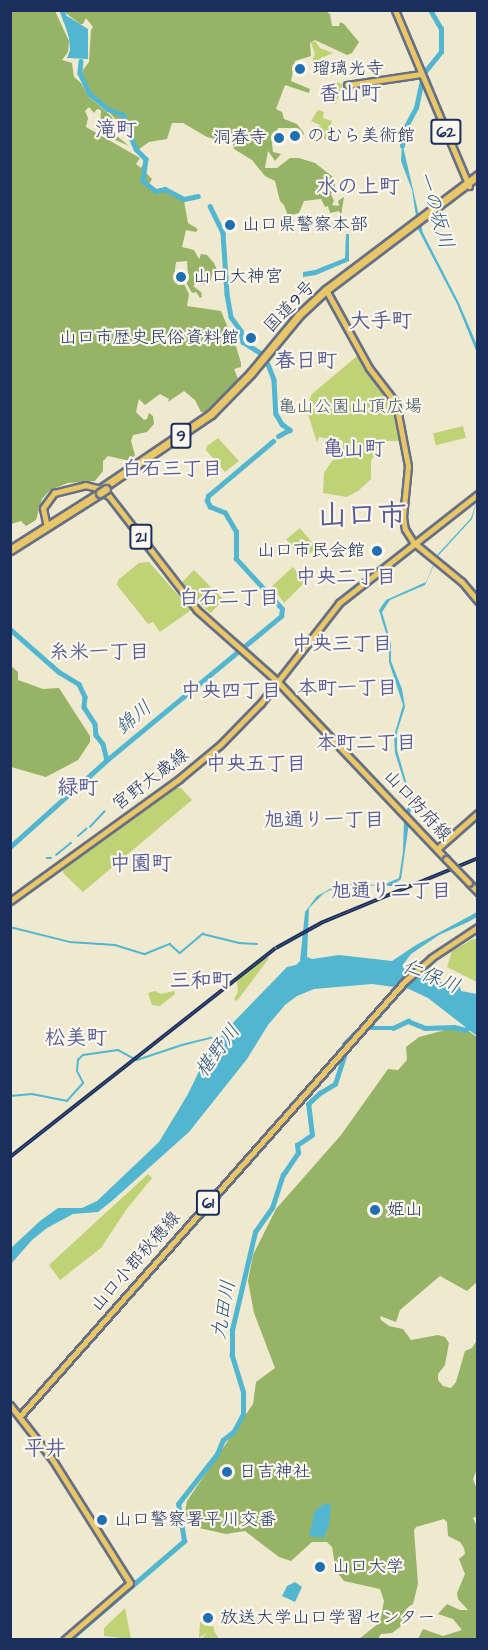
<!DOCTYPE html>
<html>
<head>
<meta charset="utf-8">
<style>
	body { margin:0 }
	#map { position:relative; width:488px; height:1650px; overflow:hidden; background:#efe9d0; font-family:"Architects Daughter","Klee One",sans-serif }
	div>[style] { position:absolute }
	.green>* { inset:0; background:#bfd275; transform-origin:0 0 }
	.forest>* { inset:0; background:#97b466 }
	.water>* { inset:0; background:#52b6d1 }
	.stream>* { height:1.5px; margin:-0.75px; padding:0 0.75px; transform-origin:0.75px; border-radius:0.75px; background:#52b6d1 }
	.river>* { height:4.5px; margin:-2.25px; padding:0 2.25px; transform-origin:2.25px; border-radius:2.25px; background:#52b6d1 }
	.roads { filter:drop-shadow(2px 0 #657086) drop-shadow(-2px 0 #657086) drop-shadow(0 2px #657086) drop-shadow(0 -2px #657086) }
	.major>* { height:5px; margin:-2.5px; padding:0 2.5px; transform-origin:2.5px; border-radius:2.5px; background:#e9c769 }
	.highway>* { height:7px; margin:-3.5px; padding:0 3.5px; transform-origin:3.5px; border-radius:3.5px; background:#e9c769 }
	.rail>* { height:4px; margin-top:-2px; transform-origin:0; background:repeating-linear-gradient(90deg,#fbf7ec 0 4.5px,#1b2f5e 0 9px); box-sizing:border-box; border-block:2px solid #1b2f5e }
	.bridges { filter:drop-shadow(2px 0 #657086) drop-shadow(-2px 0 #657086) drop-shadow(0 2px #657086) drop-shadow(0 -2px #657086) }
	.major-bridge>* { height:5px; margin:-2.5px; padding:0 2.5px; transform-origin:2.5px; border-radius:2.5px; background:#e9c769 }
	.highway-bridge>* { height:7px; margin:-3.5px; padding:0 3.5px; transform-origin:3.5px; border-radius:3.5px; background:#e9c769 }
	.dots>* { width:16px; height:16px; translate:-50% -50%; box-sizing:border-box; border:3px solid #fbf7ec; border-radius:50% }
	span { translate:-50% -50%; white-space:nowrap; text-align:center; line-height:1.15; -webkit-text-stroke:4.5px #fbf7ec; paint-order:stroke }
	.shield-label span { padding:2px 4px; background:#fbf7ec; border:2px solid; border-radius:4px; -webkit-text-stroke-width:0 }
	.shield-label { font-size:16px; color:#1b2f5e; font-weight:700 }
	.poi-label { font-size:18px; color:#1b2f5e }
	.left { translate:0 -50%; text-align:left }
	.right { translate:-100% -50%; text-align:right }
	.street-label { font-size:18px; color:#1b2f5e }
	.park-label { font-size:18px; color:#445864 }
	.water-label { font-size:20px; color:#2c5880; font-style:italic }
	.neighbourhood-label { font-size:20px; color:#585d95; font-weight:700 }
	.quarter-label { font-size:21px; color:#585d95; font-weight:700 }
	.town-label { font-size:30px; color:#585d95; font-weight:700 }
	.frame { position:absolute; inset:0; border:12px solid #1b2f5e; pointer-events:none }
</style>
</head>
<body>
<div id="map">
	<div class="green">
		<div style="clip-path:polygon(315px 41px,320px 48px,333px 53px,321px 58px,316px 68px,312px 67px,311px 63px,315px 54px,311px 43px)"></div>
		<div style="clip-path:polygon(336px 82px,343px 84px,336px 104px,327px 100px,320px 90px,323px 87px,326px 94px,330px 84px)"></div>
		<div style="clip-path:polygon(318px 110px,324px 112px,323px 118px,332px 121px,326px 140px,317px 134px,320px 125px,311px 121px)"></div>
		<div style="clip-path:polygon(357px 356px,391px 400px,399px 441px,377px 441px,377px 451px,371px 461px,371px 479px,358px 491px,347px 497px,323px 493px,324px 473px,332px 461px,343px 454px,343px 441px,319px 437px,317px 442px,306px 408px,312px 394px)"></div>
		<div style="left:463px;top:426px;width:12px;height:31px;rotate:76deg"></div>
		<div style="clip-path:polygon(218px 438px,239px 461px,225px 472px,206px 450px,207px 446px)"></div>
		<div style="left:300px;top:528px;width:26px;height:18px;rotate:50deg"></div>
		<div style="clip-path:polygon(149px 562px,191px 610px,160px 632px,153px 622px,148px 624px,117px 585px,118px 580px,139px 563px)"></div>
		<div style="clip-path:polygon(293px 567px,305px 582px,284px 603px,272px 586px)"></div>
		<div style="left:194px;top:570px;width:42px;height:19px;rotate:45deg"></div>
		<div style="clip-path:polygon(176px 788px,181px 788px,192px 800px,83px 892px,63px 873px,64px 867px)"></div>
		<div style="clip-path:polygon(473px 939px,477px 939px,477px 982px,447px 967px,452px 951px)"></div>
		<div style="clip-path:polygon(265px 957px,269px 958px,237px 1001px,234px 999px,238px 992px,237px 981px)"></div>
		<div style="clip-path:polygon(155px 991px,161px 994px,174px 991px,175px 994px,160px 1006px,152px 1005px,148px 993px)"></div>
		<div style="clip-path:polygon(148px 1174px,152px 1178px,126px 1210px,101px 1248px,60px 1280px,49px 1265px)"></div>
		<div style="clip-path:polygon(125px 1608px,131px 1639px,104px 1636px,104px 1628px)"></div>
		<div style="clip-path:polygon(200px 1622px,214px 1627px,214px 1631px,219px 1639px,201px 1639px,208px 1632px,199px 1638px)"></div>
	</div>
	<div class="forest">
		<div style="clip-path:polygon(324px 10px,330px 14px,332px 26px,339px 26px,340px 22px,344px 24px,359px 42px,352px 53px,347px 55px,315px 40px,310px 43px,311px 56px,295px 61px,291px 81px,310px 89px,309px 93px,285px 85px,276px 109px,282px 112px,284px 119px,297px 124px,304px 133px,303px 136px,294px 128px,278px 128px,272px 144px,273px 152px,281px 154px,275px 161px,268px 151px,265px 168px,277px 168px,290px 158px,299px 158px,315px 163px,333px 177px,335px 186px,331px 194px,334px 201px,332px 205px,339px 206px,338px 201px,344px 197px,341px 216px,339px 211px,330px 213px,328px 206px,325px 207px,321px 199px,304px 201px,299px 213px,288px 216px,284px 205px,280px 201px,275px 181px,265px 176px,252px 160px,234px 149px,232px 137px,226px 137px,223px 141px,207px 137px,183px 123px,172px 123px,167px 139px,149px 142px,138px 150px,126px 127px,120px 124px,88px 89px,82px 76px,83px 70px,89px 62px,91px 30px,93px 27px,86px 18px,83px 24px,80px 24px,63px 11px)"></div>
		<div style="clip-path:polygon(11px 11px,55px 11px,69px 41px,68px 52px,62px 60px,72px 63px,74px 77px,81px 83px,89px 97px,110px 115px,114px 120px,109px 125px,112px 132px,129px 146px,102px 134px,100px 129px,101px 110px,97px 109px,94px 113px,89px 107px,85px 111px,88px 118px,86px 127px,140px 158px,136px 164px,141px 168px,144px 163px,144px 171px,152px 179px,148px 186px,159px 192px,167px 191px,184px 201px,188px 223px,198px 229px,196px 232px,186px 230px,182px 247px,194px 250px,199px 259px,201px 254px,207px 255px,214px 263px,217px 270px,213px 272px,209px 285px,196px 283px,193px 286px,201px 292px,202px 297px,200px 298px,196px 292px,192px 293px,184px 279px,188px 275px,187px 261px,176px 262px,174px 277px,177px 282px,183px 282px,189px 294px,187px 306px,221px 311px,229px 330px,227px 334px,230px 344px,236px 346px,241px 363px,241px 367px,234px 369px,239px 381px,207px 413px,201px 412px,195px 400px,184px 391px,168px 402px,169px 399px,160px 394px,145px 405px,139px 399px,136px 412px,144px 420px,147px 419px,149px 413px,153px 416px,154px 424px,147px 432px,133px 435px,131px 441px,135px 455px,130px 461px,108px 456px,103px 461px,103px 471px,95px 481px,68px 483px,50px 490px,42px 499px,36px 520px,26px 526px,21px 521px,11px 524px)"></div>
		<div style="clip-path:polygon(10px 665px,18px 672px,18px 680px,43px 689px,59px 688px,90px 736px,90px 742px,78px 760px,46px 777px,11px 767px)"></div>
		<div style="clip-path:polygon(453px 1028px,470px 1032px,478px 1038px,477px 1282px,467px 1291px,440px 1276px,400px 1310px,396px 1322px,380px 1316px,381px 1320px,389px 1326px,403px 1329px,411px 1340px,438px 1335px,445px 1337px,449px 1343px,445px 1365px,438px 1374px,438px 1380px,443px 1386px,451px 1388px,456px 1382px,465px 1351px,472px 1348px,477px 1340px,478px 1467px,473px 1479px,478px 1492px,477px 1516px,473px 1518px,478px 1529px,477px 1639px,418px 1639px,423px 1629px,443px 1636px,462px 1630px,453px 1619px,438px 1614px,447px 1604px,460px 1610px,468px 1610px,458px 1599px,457px 1593px,465px 1574px,459px 1559px,465px 1554px,464px 1548px,460px 1542px,448px 1536px,447px 1522px,444px 1519px,416px 1527px,414px 1530px,418px 1584px,413px 1604px,408px 1607px,400px 1627px,392px 1633px,381px 1634px,378px 1639px,358px 1640px,380px 1622px,384px 1601px,380px 1589px,344px 1581px,336px 1571px,332px 1547px,327px 1542px,312px 1542px,291px 1561px,279px 1557px,245px 1531px,226px 1534px,199px 1528px,189px 1522px,185px 1512px,187px 1501px,253px 1404px,256px 1382px,275px 1368px,254px 1313px,248px 1281px,253px 1255px,276px 1209px,341px 1135px,388px 1069px,398px 1070px,407px 1060px,406px 1047px,419px 1037px)"></div>
	</div>
	<div class="water">
		<div style="clip-path:polygon(67px 16px,88px 29px,88px 59px,67px 58px,70px 50px,69px 38px,63px 19px)"></div>
		<div style="clip-path:polygon(402px 142px,423px 233px,459px 303px,477px 345px,477px 353px,457px 304px,418px 229px,412px 190px,401px 161px)"></div>
		<div style="clip-path:polygon(346px 234px,349px 234px,349px 261px,316px 275px,303px 277px,303px 272px,315px 270px,345px 258px)"></div>
		<div style="clip-path:polygon(477px 501px,472px 519px,438px 556px,425px 585px,390px 600px,382px 612px,391px 643px,391px 661px,402px 689px,405px 707px,397px 732px,397px 750px,412px 802px,401px 879px,392px 886px,342px 885px,324px 893px,309px 908px,307px 957px,312px 959px,339px 955px,392px 961px,416px 945px,477px 912px,477px 917px,468px 922px,439px 935px,411px 954px,402px 966px,446px 984px,460px 987px,461px 991px,477px 994px,477px 1036px,428px 998px,409px 989px,372px 984px,314px 989px,297px 996px,285px 1005px,268px 1025px,247px 1059px,189px 1132px,113px 1200px,98px 1212px,73px 1214px,47px 1228px,32px 1240px,11px 1264px,11px 1248px,40px 1221px,58px 1208px,82px 1208px,97px 1201px,159px 1142px,188px 1094px,206px 1057px,225px 1031px,287px 967px,296px 965px,300px 961px,305px 912px,317px 896px,339px 884px,383px 885px,399px 878px,403px 852px,404px 819px,410px 800px,395px 753px,394px 736px,403px 705px,389px 662px,389px 643px,379px 610px,386px 600px,426px 582px,438px 554px,471px 518px)"></div>
		<div style="clip-path:polygon(326px 1503px,331px 1505px,329px 1525px,324px 1538px,309px 1536px,315px 1510px)"></div>
		<div style="clip-path:polygon(295px 1582px,302px 1587px,295px 1602px,282px 1596px,287px 1586px)"></div>
	</div>
	<div class="stream">
		<div style="left:90px;top:827px;width:21px;rotate:-47deg"></div>
		<div style="left:78px;top:836px;width:11px;rotate:-41deg"></div>
		<div style="left:56px;top:855px;width:19px;rotate:-39deg"></div>
		<div style="left:47px;top:858px;width:4px"></div>
		<div style="left:10px;top:927px;width:62px;rotate:14deg"></div>
		<div style="left:70px;top:942px;width:45px;rotate:3.8deg"></div>
		<div style="left:115px;top:945px;width:31px;rotate:17deg"></div>
		<div style="left:145px;top:954px;width:27px;rotate:-22deg"></div>
		<div style="left:170px;top:944px;width:13px;rotate:42deg"></div>
		<div style="left:180px;top:953px;width:30px;rotate:-40deg"></div>
		<div style="left:203px;top:934px;width:37px;rotate:14deg"></div>
		<div style="left:239px;top:943px;width:18px;rotate:3deg"></div>
		<div style="left:10px;top:1096px;width:22px;rotate:-5deg"></div>
		<div style="left:32px;top:1094px;width:36px;rotate:11deg"></div>
		<div style="left:67px;top:1101px;width:24px;rotate:-48deg"></div>
		<div style="left:83px;top:1083px;width:13px;rotate:-117deg"></div>
		<div style="left:77px;top:1071px;width:11px;rotate:-85deg"></div>
		<div style="left:78px;top:1060px;width:7px;rotate:-45deg"></div>
		<div style="left:83px;top:1055px;width:35px;rotate:-8deg"></div>
		<div style="left:118px;top:1050px;width:21px;rotate:28deg"></div>
		<div style="left:137px;top:1060px;width:47px;rotate:-18.4deg"></div>
		<div style="left:182px;top:1045px;width:30px;rotate:-14deg"></div>
	</div>
	<div class="river">
		<div style="left:62px;top:10px;width:12px;rotate:70deg"></div>
		<div style="left:81px;top:61px;width:12px;rotate:95deg"></div>
		<div style="left:80px;top:73px;width:23px;rotate:65deg"></div>
		<div style="left:90px;top:94px;width:23px;rotate:40deg"></div>
		<div style="left:108px;top:109px;width:17px;rotate:21deg"></div>
		<div style="left:124px;top:115px;width:9px;rotate:84deg"></div>
		<div style="left:125px;top:124px;width:27px;rotate:66deg"></div>
		<div style="left:136px;top:149px;width:14px;rotate:45deg"></div>
		<div style="left:146px;top:159px;width:22px;rotate:98deg"></div>
		<div style="left:143px;top:181px;width:16px;rotate:38deg"></div>
		<div style="left:156px;top:191px;width:9px;rotate:-13deg"></div>
		<div style="left:165px;top:189px;width:21px;rotate:28deg"></div>
		<div style="left:184px;top:199px;width:14px;rotate:-12deg"></div>
		<div style="left:402px;top:146px;width:14px;rotate:-86deg"></div>
		<div style="left:403px;top:132px;width:27px;rotate:-62deg"></div>
		<div style="left:416px;top:108px;width:35px;rotate:-78deg"></div>
		<div style="left:423px;top:74px;width:28px;rotate:-51deg"></div>
		<div style="left:441px;top:52px;width:23px;rotate:-90deg"></div>
		<div style="left:441px;top:29px;width:22px;rotate:-120deg"></div>
		<div style="left:210px;top:206px;width:30px;rotate:64deg"></div>
		<div style="left:223px;top:233px;width:61px;rotate:86.2deg"></div>
		<div style="left:227px;top:294px;width:23px;rotate:80deg"></div>
		<div style="left:231px;top:317px;width:17px;rotate:54deg"></div>
		<div style="left:241px;top:331px;width:11px;rotate:80deg"></div>
		<div style="left:243px;top:342px;width:22px;rotate:32deg"></div>
		<div style="left:268px;top:364px;width:17px;rotate:69deg"></div>
		<div style="left:274px;top:380px;width:34px;rotate:87deg"></div>
		<div style="left:276px;top:414px;width:12px;rotate:59deg"></div>
		<div style="left:282px;top:424px;width:10px;rotate:37deg"></div>
		<div style="left:290px;top:430px;width:13px;rotate:151deg"></div>
		<div style="left:10px;top:629px;width:65px;rotate:41.3deg"></div>
		<div style="left:59px;top:672px;width:23px;rotate:31deg"></div>
		<div style="left:79px;top:684px;width:14px;rotate:65deg"></div>
		<div style="left:85px;top:697px;width:10px;rotate:96deg"></div>
		<div style="left:84px;top:707px;width:20px;rotate:57deg"></div>
		<div style="left:95px;top:724px;width:11px;rotate:85deg"></div>
		<div style="left:96px;top:735px;width:11px;rotate:52deg"></div>
		<div style="left:103px;top:744px;width:16px;rotate:76deg"></div>
		<div style="left:10px;top:847px;width:130px;rotate:-41.9deg"></div>
		<div style="left:107px;top:760px;width:226px;rotate:-39.6deg"></div>
		<div style="left:281px;top:616px;width:7px;rotate:-82deg"></div>
		<div style="left:282px;top:609px;width:68px;rotate:-132.6deg"></div>
		<div style="left:236px;top:559px;width:27px;rotate:-90deg"></div>
		<div style="left:236px;top:532px;width:22px;rotate:-120deg"></div>
		<div style="left:225px;top:513px;width:16px;rotate:-158deg"></div>
		<div style="left:210px;top:507px;width:7px;rotate:-117deg"></div>
		<div style="left:207px;top:501px;width:5px;rotate:-79deg"></div>
		<div style="left:208px;top:496px;width:85px;rotate:-40.2deg"></div>
		<div style="left:370px;top:1028px;width:23px"></div>
		<div style="left:393px;top:1028px;width:17px;rotate:-25deg"></div>
		<div style="left:408px;top:1021px;width:18px;rotate:22deg"></div>
		<div style="left:425px;top:1028px;width:29px;rotate:-2deg"></div>
		<div style="left:454px;top:1027px;width:12px;rotate:14deg"></div>
		<div style="left:466px;top:1030px;width:8px;rotate:-40deg"></div>
		<div style="left:344px;top:1044px;width:14px;rotate:-45deg"></div>
		<div style="left:69px;top:1640px;width:152px;rotate:-40.7deg"></div>
		<div style="left:184px;top:1541px;width:37px;rotate:-99deg"></div>
		<div style="left:178px;top:1504px;width:63px;rotate:-52deg"></div>
		<div style="left:217px;top:1454px;width:15px;rotate:-67deg"></div>
		<div style="left:223px;top:1440px;width:14px;rotate:-39deg"></div>
		<div style="left:234px;top:1431px;width:19px;rotate:-62deg"></div>
		<div style="left:243px;top:1414px;width:22px;rotate:-90deg"></div>
		<div style="left:243px;top:1392px;width:39px;rotate:-107deg"></div>
		<div style="left:232px;top:1355px;width:25px;rotate:-90deg"></div>
		<div style="left:232px;top:1330px;width:101px;rotate:-76.8deg"></div>
		<div style="left:255px;top:1232px;width:29px;rotate:-55deg"></div>
		<div style="left:272px;top:1208px;width:35px;rotate:-72deg"></div>
		<div style="left:283px;top:1175px;width:27px;rotate:-56deg"></div>
		<div style="left:298px;top:1153px;width:8px;rotate:-97deg"></div>
		<div style="left:297px;top:1145px;width:18px;rotate:-34deg"></div>
		<div style="left:312px;top:1135px;width:31px;rotate:-97deg"></div>
		<div style="left:308px;top:1104px;width:16px;rotate:-43deg"></div>
		<div style="left:320px;top:1093px;width:17px;rotate:-31deg"></div>
		<div style="left:335px;top:1084px;width:35px;rotate:-72deg"></div>
	</div>
	<div class="roads">
		<div class="major">
			<div style="left:395px;top:10px;width:191px;rotate:67.2deg"></div>
			<div style="left:347px;top:85px;width:75px;rotate:-8.5deg"></div>
			<div style="left:326px;top:290px;width:89px;rotate:61.1deg"></div>
			<div style="left:369px;top:368px;width:44px;rotate:52.4deg"></div>
			<div style="left:396px;top:403px;width:64px;rotate:79.2deg"></div>
			<div style="left:408px;top:466px;width:51px;rotate:95.6deg"></div>
			<div style="left:403px;top:517px;width:12px;rotate:81deg"></div>
			<div style="left:405px;top:529px;width:15px;rotate:58deg"></div>
			<div style="left:413px;top:542px;width:63px;rotate:39.2deg"></div>
			<div style="left:462px;top:582px;width:25px;rotate:50deg"></div>
			<div style="left:47px;top:527px;width:19px;rotate:-102deg"></div>
			<div style="left:43px;top:508px;width:19px;rotate:-54deg"></div>
			<div style="left:54px;top:493px;width:32px;rotate:-14deg"></div>
			<div style="left:85px;top:485px;width:12px;rotate:14deg"></div>
			<div style="left:97px;top:488px;width:14px;rotate:34deg"></div>
			<div style="left:109px;top:496px;width:144px;rotate:52.3deg"></div>
			<div style="left:197px;top:610px;width:108px;rotate:41.6deg"></div>
			<div style="left:278px;top:682px;width:244px;rotate:46.5deg"></div>
			<div style="left:437px;top:849px;width:55px;rotate:-41.3deg"></div>
			<div style="left:469px;top:883px;width:13px;rotate:45deg"></div>
			<div style="left:10px;top:901px;width:208px;rotate:-35.8deg"></div>
			<div style="left:179px;top:779px;width:53px;rotate:-39.7deg"></div>
			<div style="left:220px;top:745px;width:59px;rotate:-45.7deg"></div>
			<div style="left:261px;top:703px;width:127px;rotate:-52deg"></div>
			<div style="left:339px;top:603px;width:177px;rotate:-38.1deg"></div>
			<div style="left:10px;top:1405px;width:68px;rotate:52.1deg"></div>
			<div style="left:52px;top:1459px;width:146px;rotate:57.8deg"></div>
			<div style="left:130px;top:1583px;width:87px;rotate:139.2deg"></div>
			<div style="left:20px;top:1416px;width:581px;rotate:-48.49deg"></div>
			<div style="left:405px;top:981px;width:35px;rotate:-41deg"></div>
			<div style="left:431px;top:958px;width:56px;rotate:-33.4deg"></div>
		</div>
		<div class="highway">
			<div style="left:102px;top:488px;width:132px;rotate:-34.2deg"></div>
			<div style="left:211px;top:414px;width:57px;rotate:-45.7deg"></div>
			<div style="left:251px;top:373px;width:75px;rotate:-50.4deg"></div>
			<div style="left:299px;top:315px;width:37px;rotate:-43deg"></div>
			<div style="left:326px;top:290px;width:191px;rotate:-37.1deg"></div>
			<div style="left:10px;top:550px;width:107px;rotate:-32.3deg"></div>
		</div>
	</div>
	<div class="rail">
		<div style="left:10px;top:1157px;width:338px;rotate:-38.2deg"></div>
		<div style="left:276px;top:948px;width:54px;rotate:-29deg"></div>
		<div style="left:323px;top:922px;width:168px;rotate:-22.4deg"></div>
	</div>
	<div class="bridges">
		<div class="major-bridge">
			<div style="left:446px;top:859px;width:33px;rotate:46deg"></div>
		</div>
		<div class="highway-bridge">
			<div style="left:100px;top:493px;width:7px;rotate:-34deg"></div>
		</div>
	</div>
	<div class="dots">
		<div style="left:300px;top:69px;background:#1f6fb2"></div>
		<div style="left:295px;top:136px;background:#1f6fb2"></div>
		<div style="left:279px;top:138px;background:#1f6fb2"></div>
		<div style="left:230px;top:225px;background:#1f6fb2"></div>
		<div style="left:181px;top:277px;background:#1f6fb2"></div>
		<div style="left:251px;top:338px;background:#1f6fb2"></div>
		<div style="left:377px;top:551px;background:#1f6fb2"></div>
		<div style="left:375px;top:1210px;background:#1f6fb2"></div>
		<div style="left:227px;top:1472px;background:#1f6fb2"></div>
		<div style="left:102px;top:1520px;background:#1f6fb2"></div>
		<div style="left:320px;top:1567px;background:#1f6fb2"></div>
		<div style="left:208px;top:1618px;background:#1f6fb2"></div>
	</div>
	<div class="shield-label">
		<span style="left:446px;top:132px">62</span>
		<span style="left:181px;top:436px">9</span>
		<span style="left:141px;top:537px">21</span>
		<span style="left:208px;top:1203px">61</span>
	</div>
	<div class="poi-label">
		<span class="left" style="left:312px;top:69px">瑠璃光寺</span>
		<span class="left" style="left:307px;top:136px">のむら美術館</span>
		<span class="right" style="left:267px;top:138px">洞春寺</span>
		<span class="left" style="left:242px;top:225px">山口県警察本部</span>
		<span class="left" style="left:193px;top:277px">山口大神宮</span>
		<span class="right" style="left:239px;top:338px">山口市歴史民俗資料館</span>
		<span class="right" style="left:365px;top:551px">山口市民会館</span>
		<span class="left" style="left:387px;top:1210px">姫山</span>
		<span class="left" style="left:239px;top:1472px">日吉神社</span>
		<span class="left" style="left:114px;top:1520px">山口警察署平川交番</span>
		<span class="left" style="left:332px;top:1567px">山口大学</span>
		<span class="left" style="left:220px;top:1618px">放送大学山口学習センター</span>
	</div>
	<div class="street-label">
		<span style="left:290px;top:307px;rotate:-46deg">国道9号</span>
		<span style="left:151px;top:780px;rotate:-37deg">宮野大歳線</span>
		<span style="left:417px;top:806px;rotate:47deg">山口防府線</span>
		<span style="left:136px;top:1262px;rotate:-49deg">山口小郡秋穂線</span>
	</div>
	<div class="park-label">
		<span style="left:350px;top:407px">亀山公園山頂広場</span>
	</div>
	<div class="water-label">
		<span style="left:435px;top:210px;rotate:73deg">一の坂川</span>
		<span style="left:134px;top:718px;rotate:-40deg">錦川</span>
		<span style="left:431px;top:977px;rotate:22deg">仁保川</span>
		<span style="left:218px;top:1051px;rotate:-53deg">椹野川</span>
		<span style="left:224px;top:1310px;rotate:-80deg">九田川</span>
	</div>
	<div class="neighbourhood-label">
		<span style="left:172px;top:469px">白石三丁目</span>
		<span style="left:346px;top:577px">中央二丁目</span>
		<span style="left:229px;top:598px">白石二丁目</span>
		<span style="left:342px;top:644px">中央三丁目</span>
		<span style="left:99px;top:652px">糸米一丁目</span>
		<span style="left:347px;top:688px">本町一丁目</span>
		<span style="left:231px;top:691px">中央四丁目</span>
		<span style="left:366px;top:743px">本町二丁目</span>
		<span style="left:256px;top:764px">中央五丁目</span>
		<span style="left:324px;top:820px">旭通り一丁目</span>
		<span style="left:391px;top:891px">旭通り二丁目</span>
	</div>
	<div class="quarter-label">
		<span style="left:350px;top:94px">香山町</span>
		<span style="left:116px;top:130px">滝町</span>
		<span style="left:358px;top:187px">水の上町</span>
		<span style="left:381px;top:321px">大手町</span>
		<span style="left:306px;top:361px">春日町</span>
		<span style="left:354px;top:449px">亀山町</span>
		<span style="left:78px;top:788px">緑町</span>
		<span style="left:141px;top:864px">中園町</span>
		<span style="left:201px;top:981px">三和町</span>
		<span style="left:76px;top:1038px">松美町</span>
		<span style="left:45px;top:1449px">平井</span>
	</div>
	<div class="town-label">
		<span style="left:362px;top:516px">山口市</span>
	</div>
	<div class="frame"></div>
</div>
</body>
</html>
